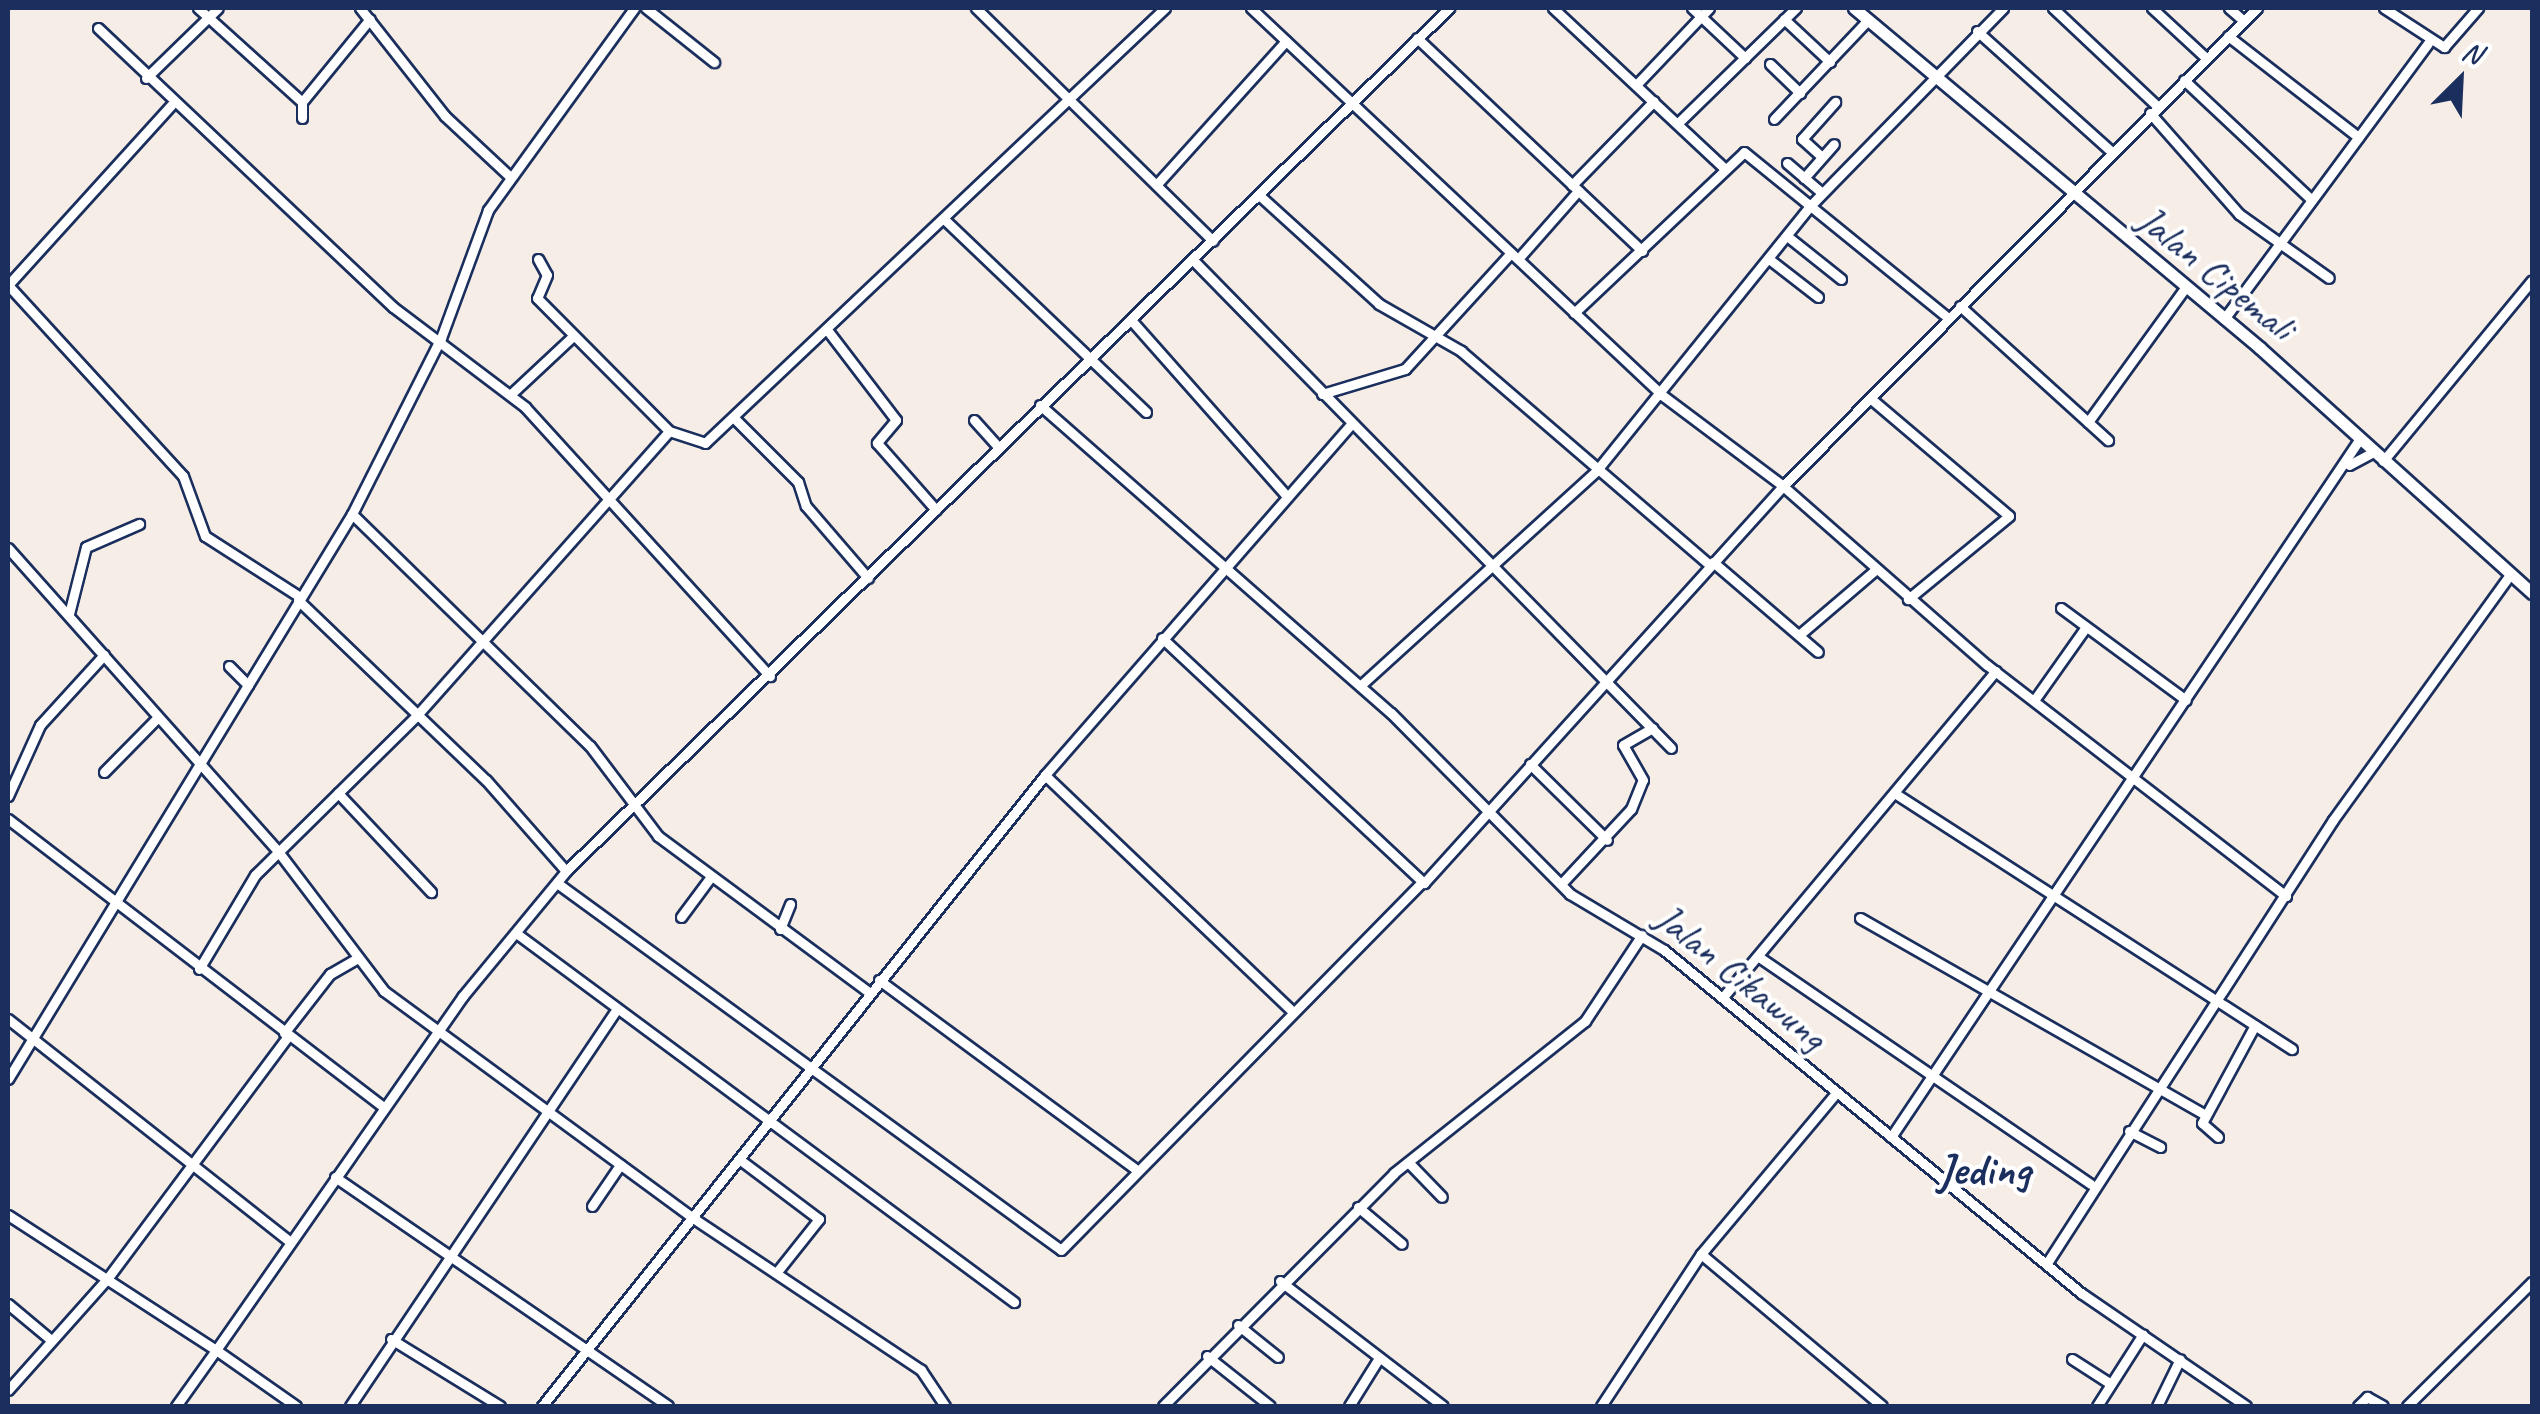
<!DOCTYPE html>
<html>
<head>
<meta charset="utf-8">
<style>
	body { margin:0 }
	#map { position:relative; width:2540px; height:1414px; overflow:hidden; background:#f6eee6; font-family:Caveat,sans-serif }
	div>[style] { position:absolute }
	.roads { filter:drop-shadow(2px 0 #1b2f5e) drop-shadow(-2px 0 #1b2f5e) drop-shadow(0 2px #1b2f5e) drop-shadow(0 -2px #1b2f5e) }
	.minor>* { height:9px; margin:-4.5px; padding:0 4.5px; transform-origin:4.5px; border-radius:4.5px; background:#fff }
	.major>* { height:11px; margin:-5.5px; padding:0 5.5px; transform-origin:5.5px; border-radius:5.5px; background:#fff }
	span { translate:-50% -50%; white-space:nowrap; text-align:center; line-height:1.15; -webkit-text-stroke:8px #fff; paint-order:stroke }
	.street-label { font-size:40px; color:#1b2f5e }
	.quarter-label { font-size:45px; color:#1b2f5e; font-weight:700 }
	.frame { position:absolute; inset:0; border:10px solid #1b2f5e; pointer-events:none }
	.north { position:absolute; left:2410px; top:30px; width:100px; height:100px; -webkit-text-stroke:8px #fff; paint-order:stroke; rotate:24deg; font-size:28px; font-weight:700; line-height:40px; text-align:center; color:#1b2f5e }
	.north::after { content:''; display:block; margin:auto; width:35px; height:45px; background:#1b2f5e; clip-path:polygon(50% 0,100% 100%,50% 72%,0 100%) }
</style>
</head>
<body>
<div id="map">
	<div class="roads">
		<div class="minor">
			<div style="left:198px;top:8px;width:140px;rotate:42.1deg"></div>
			<div style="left:302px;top:102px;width:107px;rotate:-50.7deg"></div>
			<div style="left:360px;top:8px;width:137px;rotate:51.8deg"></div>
			<div style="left:445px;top:116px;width:86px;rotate:43.1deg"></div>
			<div style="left:646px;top:8px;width:87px;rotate:38.5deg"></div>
			<div style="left:976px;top:8px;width:332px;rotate:44.5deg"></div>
			<div style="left:1251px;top:8px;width:565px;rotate:43.28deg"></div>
			<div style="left:1662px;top:395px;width:151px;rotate:36.9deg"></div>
			<div style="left:1783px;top:486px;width:271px;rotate:41.3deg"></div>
			<div style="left:1987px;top:665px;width:378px;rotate:37.7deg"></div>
			<div style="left:1553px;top:8px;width:234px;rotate:43.1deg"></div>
			<div style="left:1692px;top:8px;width:73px;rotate:43.3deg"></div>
			<div style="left:2053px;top:8px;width:143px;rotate:43.3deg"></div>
			<div style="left:2152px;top:8px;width:74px;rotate:42.8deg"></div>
			<div style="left:2229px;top:8px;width:20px;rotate:41deg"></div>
			<div style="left:2384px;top:8px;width:72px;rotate:33deg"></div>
			<div style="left:2444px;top:47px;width:52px;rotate:-48.9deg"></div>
			<div style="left:1784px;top:19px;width:63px;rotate:43.1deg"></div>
			<div style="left:98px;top:28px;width:406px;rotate:43.4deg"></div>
			<div style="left:393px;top:307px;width:166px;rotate:37.1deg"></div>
			<div style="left:525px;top:407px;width:364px;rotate:47.7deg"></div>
			<div style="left:1977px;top:31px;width:181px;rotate:41.9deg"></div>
			<div style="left:2228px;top:36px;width:165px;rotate:37.8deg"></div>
			<div style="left:1417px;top:38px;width:310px;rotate:43.4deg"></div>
			<div style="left:1770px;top:64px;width:42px;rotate:44deg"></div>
			<div style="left:146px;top:78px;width:100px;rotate:-44.2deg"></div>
			<div style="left:2184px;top:80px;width:175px;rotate:43.2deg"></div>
			<div style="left:1636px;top:85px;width:106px;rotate:-46.5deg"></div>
			<div style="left:302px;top:102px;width:16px;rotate:90deg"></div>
			<div style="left:2150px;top:113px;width:135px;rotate:48.6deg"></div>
			<div style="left:2239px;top:214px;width:110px;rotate:35.4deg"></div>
			<div style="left:1774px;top:119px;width:137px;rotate:-46.5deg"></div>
			<div style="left:1678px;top:123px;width:165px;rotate:-44.3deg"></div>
			<div style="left:1822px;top:157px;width:27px;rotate:-138deg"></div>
			<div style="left:1802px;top:139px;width:50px;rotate:-48.3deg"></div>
			<div style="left:1787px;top:163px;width:46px;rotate:40.6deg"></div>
			<div style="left:1804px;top:178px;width:45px;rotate:-48.6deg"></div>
			<div style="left:1158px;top:183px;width:191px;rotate:-48deg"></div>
			<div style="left:1572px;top:185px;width:117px;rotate:-45.7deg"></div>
			<div style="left:1259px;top:195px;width:162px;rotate:42.2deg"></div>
			<div style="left:1379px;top:304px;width:95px;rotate:29.8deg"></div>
			<div style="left:1461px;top:351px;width:328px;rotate:40.7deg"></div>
			<div style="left:945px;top:220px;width:278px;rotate:43.7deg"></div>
			<div style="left:1787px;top:236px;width:69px;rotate:38.5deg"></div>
			<div style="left:538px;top:259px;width:18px;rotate:61deg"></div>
			<div style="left:547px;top:275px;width:25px;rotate:113deg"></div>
			<div style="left:537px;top:298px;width:187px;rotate:45.2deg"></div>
			<div style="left:669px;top:431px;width:38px;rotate:18deg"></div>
			<div style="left:705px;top:443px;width:633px;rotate:-43.4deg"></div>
			<div style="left:1518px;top:259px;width:91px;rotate:-48.6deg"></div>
			<div style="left:1769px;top:259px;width:62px;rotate:37.8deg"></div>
			<div style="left:1193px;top:260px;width:683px;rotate:45.59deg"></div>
			<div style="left:8px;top:285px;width:259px;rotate:47.5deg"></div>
			<div style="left:183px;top:476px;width:64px;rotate:69.9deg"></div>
			<div style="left:205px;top:536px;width:113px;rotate:32.7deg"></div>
			<div style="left:8px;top:285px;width:243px;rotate:-47.8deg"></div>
			<div style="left:1960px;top:306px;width:200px;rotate:42.2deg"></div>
			<div style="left:1574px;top:313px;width:234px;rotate:-43.4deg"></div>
			<div style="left:1744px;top:152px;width:263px;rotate:39.1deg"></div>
			<div style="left:2224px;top:319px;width:343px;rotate:-53.5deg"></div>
			<div style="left:1131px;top:320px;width:232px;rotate:48.5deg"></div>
			<div style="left:828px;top:331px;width:112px;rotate:52.6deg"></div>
			<div style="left:896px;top:420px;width:30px;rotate:130deg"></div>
			<div style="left:877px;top:443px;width:89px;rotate:48.6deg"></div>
			<div style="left:511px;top:394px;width:85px;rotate:-43.1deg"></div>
			<div style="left:1322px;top:394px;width:87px;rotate:-16.8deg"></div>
			<div style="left:1405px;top:369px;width:157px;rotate:-47.6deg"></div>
			<div style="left:1870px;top:398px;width:182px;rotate:40.3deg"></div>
			<div style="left:2009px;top:516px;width:131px;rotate:140.6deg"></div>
			<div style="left:1040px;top:405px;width:467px;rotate:41.3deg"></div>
			<div style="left:1391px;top:713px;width:255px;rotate:45.3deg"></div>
			<div style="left:1570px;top:894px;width:109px;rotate:30.8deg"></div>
			<div style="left:1664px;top:950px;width:540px;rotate:39.44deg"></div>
			<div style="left:2081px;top:1293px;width:200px;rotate:34.4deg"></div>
			<div style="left:736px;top:420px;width:88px;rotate:45deg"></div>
			<div style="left:798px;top:482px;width:25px;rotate:72deg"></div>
			<div style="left:806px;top:506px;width:95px;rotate:49.3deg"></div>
			<div style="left:974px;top:420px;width:36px;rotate:48deg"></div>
			<div style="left:2088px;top:422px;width:165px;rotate:-54.1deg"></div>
			<div style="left:2383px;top:461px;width:234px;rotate:-50.5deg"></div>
			<div style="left:2349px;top:465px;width:27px;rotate:-28deg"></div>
			<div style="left:352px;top:514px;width:332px;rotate:44.3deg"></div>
			<div style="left:590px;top:746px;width:113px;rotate:52.9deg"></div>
			<div style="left:658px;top:836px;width:262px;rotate:36.5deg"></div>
			<div style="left:8px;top:548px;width:404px;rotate:48.3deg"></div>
			<div style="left:277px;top:850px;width:177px;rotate:52.8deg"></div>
			<div style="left:384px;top:991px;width:383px;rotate:36.3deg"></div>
			<div style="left:693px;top:1218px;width:274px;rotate:33.7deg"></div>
			<div style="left:921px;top:1370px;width:43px;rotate:56.3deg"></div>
			<div style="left:1713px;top:562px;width:138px;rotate:40.6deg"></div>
			<div style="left:298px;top:600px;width:260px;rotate:43.8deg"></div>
			<div style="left:486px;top:780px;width:121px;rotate:48.7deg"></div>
			<div style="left:2061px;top:608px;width:155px;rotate:36.4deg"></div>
			<div style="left:69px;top:614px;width:69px;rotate:-75.8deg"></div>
			<div style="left:86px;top:547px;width:58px;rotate:-23.5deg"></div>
			<div style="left:1799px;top:635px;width:100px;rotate:-40.5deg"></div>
			<div style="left:1162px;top:638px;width:359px;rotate:43.1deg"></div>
			<div style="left:1424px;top:883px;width:535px;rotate:-47.88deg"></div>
			<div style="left:1783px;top:486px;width:673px;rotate:-45.24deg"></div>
			<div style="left:229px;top:666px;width:27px;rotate:45deg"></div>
			<div style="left:1361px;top:685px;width:319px;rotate:-42.3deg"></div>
			<div style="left:1597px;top:470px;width:341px;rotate:-51.1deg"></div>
			<div style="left:1811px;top:205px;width:275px;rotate:-45.7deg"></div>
			<div style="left:2035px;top:699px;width:88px;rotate:-54.7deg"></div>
			<div style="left:1530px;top:764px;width:108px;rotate:44.6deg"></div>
			<div style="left:104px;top:772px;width:76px;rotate:-45.5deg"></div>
			<div style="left:1045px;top:775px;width:339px;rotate:43.7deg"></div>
			<div style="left:338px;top:793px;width:136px;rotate:46.8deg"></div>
			<div style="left:1896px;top:794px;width:471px;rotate:32.8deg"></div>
			<div style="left:8px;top:796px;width:78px;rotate:-65.7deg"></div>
			<div style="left:40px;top:725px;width:95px;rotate:-47.6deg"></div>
			<div style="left:8px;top:819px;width:474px;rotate:37.5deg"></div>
			<div style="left:557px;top:883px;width:623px;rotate:36.06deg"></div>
			<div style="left:1061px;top:1250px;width:514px;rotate:-45.55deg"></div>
			<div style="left:1561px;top:884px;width:103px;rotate:-47deg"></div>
			<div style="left:1631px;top:809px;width:31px;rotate:-68deg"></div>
			<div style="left:1643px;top:780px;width:40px;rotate:-119.7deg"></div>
			<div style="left:1623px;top:745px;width:34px;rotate:-30deg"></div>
			<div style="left:681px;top:917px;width:49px;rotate:-53.4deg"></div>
			<div style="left:1860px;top:918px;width:398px;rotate:29.7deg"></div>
			<div style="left:780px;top:929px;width:27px;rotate:-68deg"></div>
			<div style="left:516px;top:933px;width:620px;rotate:36.54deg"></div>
			<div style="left:1759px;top:957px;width:402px;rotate:34.4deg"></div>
			<div style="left:199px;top:969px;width:109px;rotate:-59.2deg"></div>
			<div style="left:255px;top:875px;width:229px;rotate:-44.6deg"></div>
			<div style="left:418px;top:714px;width:378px;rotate:-48.4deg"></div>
			<div style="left:879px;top:980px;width:318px;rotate:36.4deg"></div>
			<div style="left:1723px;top:997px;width:425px;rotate:-50.1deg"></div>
			<div style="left:8px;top:1019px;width:360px;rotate:38.3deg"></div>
			<div style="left:284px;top:1033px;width:75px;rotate:-52.1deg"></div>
			<div style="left:330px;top:974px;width:32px;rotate:-30deg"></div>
			<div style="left:8px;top:1079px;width:661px;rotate:-58.66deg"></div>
			<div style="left:352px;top:514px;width:197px;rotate:-63.2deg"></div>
			<div style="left:441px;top:338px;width:136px;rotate:-69.8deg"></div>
			<div style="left:488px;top:210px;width:249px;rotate:-54.1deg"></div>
			<div style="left:2129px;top:1131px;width:35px;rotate:27deg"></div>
			<div style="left:1891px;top:1137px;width:840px;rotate:-56.12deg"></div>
			<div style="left:2218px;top:1137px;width:21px;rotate:-139deg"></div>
			<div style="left:2202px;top:1123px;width:111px;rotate:-61.6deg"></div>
			<div style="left:739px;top:1159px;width:100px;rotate:36.9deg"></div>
			<div style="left:819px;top:1219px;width:69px;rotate:128.5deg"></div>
			<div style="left:1409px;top:1163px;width:47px;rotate:45.9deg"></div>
			<div style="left:335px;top:1177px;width:404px;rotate:34.5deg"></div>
			<div style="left:592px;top:1206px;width:50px;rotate:-55.7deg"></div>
			<div style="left:1358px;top:1207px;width:57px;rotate:40.1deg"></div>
			<div style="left:8px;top:1215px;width:248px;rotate:33deg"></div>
			<div style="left:216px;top:1350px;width:69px;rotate:125.5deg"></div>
			<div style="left:1701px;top:1254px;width:236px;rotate:40deg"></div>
			<div style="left:2047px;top:1263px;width:527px;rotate:-57.15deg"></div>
			<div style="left:2333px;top:820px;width:304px;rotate:-54.2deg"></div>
			<div style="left:1280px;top:1281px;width:205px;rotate:37.5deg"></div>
			<div style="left:8px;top:1304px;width:56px;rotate:39.9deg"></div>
			<div style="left:1238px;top:1325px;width:51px;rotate:38.7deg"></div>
			<div style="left:391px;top:1339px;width:128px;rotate:31.6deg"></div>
			<div style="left:1207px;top:1356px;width:80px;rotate:38.4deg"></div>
			<div style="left:2072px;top:1359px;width:46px;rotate:32.7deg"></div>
			<div style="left:8px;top:1390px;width:149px;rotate:-48.3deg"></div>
			<div style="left:107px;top:1279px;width:303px;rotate:-53.3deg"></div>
			<div style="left:296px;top:1406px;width:98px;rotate:-145deg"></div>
			<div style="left:216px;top:1350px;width:432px;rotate:-55.1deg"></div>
			<div style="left:463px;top:996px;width:162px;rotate:-50.5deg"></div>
			<div style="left:566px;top:871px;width:1235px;rotate:-44.34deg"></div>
			<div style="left:350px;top:1406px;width:476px;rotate:-56.1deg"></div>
			<div style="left:542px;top:1406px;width:807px;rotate:-51.44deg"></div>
			<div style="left:1045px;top:775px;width:466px;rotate:-48.9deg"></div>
			<div style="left:1163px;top:1406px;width:328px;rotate:-45.2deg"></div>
			<div style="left:1394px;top:1173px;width:244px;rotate:-38.5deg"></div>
			<div style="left:1585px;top:1021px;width:103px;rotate:-56.5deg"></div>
			<div style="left:1349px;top:1406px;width:57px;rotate:-58deg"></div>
			<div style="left:1601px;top:1406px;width:182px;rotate:-56.7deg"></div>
			<div style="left:1701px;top:1254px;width:210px;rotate:-50deg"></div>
			<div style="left:2097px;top:1406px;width:85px;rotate:-57.4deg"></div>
			<div style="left:2157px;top:1406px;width:52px;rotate:-63.9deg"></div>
			<div style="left:2358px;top:1406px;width:13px;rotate:-45deg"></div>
			<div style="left:2367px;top:1397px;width:18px;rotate:29deg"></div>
			<div style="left:2407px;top:1406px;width:176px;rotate:-44.8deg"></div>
		</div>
		<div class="major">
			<div style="left:1854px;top:8px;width:530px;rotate:39.94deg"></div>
			<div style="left:2260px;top:348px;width:366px;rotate:42deg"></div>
		</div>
	</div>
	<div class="street-label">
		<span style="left:2216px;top:273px;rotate:39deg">Jalan Cipemali</span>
		<span style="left:1741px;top:977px;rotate:39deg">Jalan Cikawung</span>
	</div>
	<div class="quarter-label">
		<span style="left:1984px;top:1170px">Jeding</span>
	</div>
	<div class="frame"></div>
	<div class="north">N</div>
</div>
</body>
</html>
